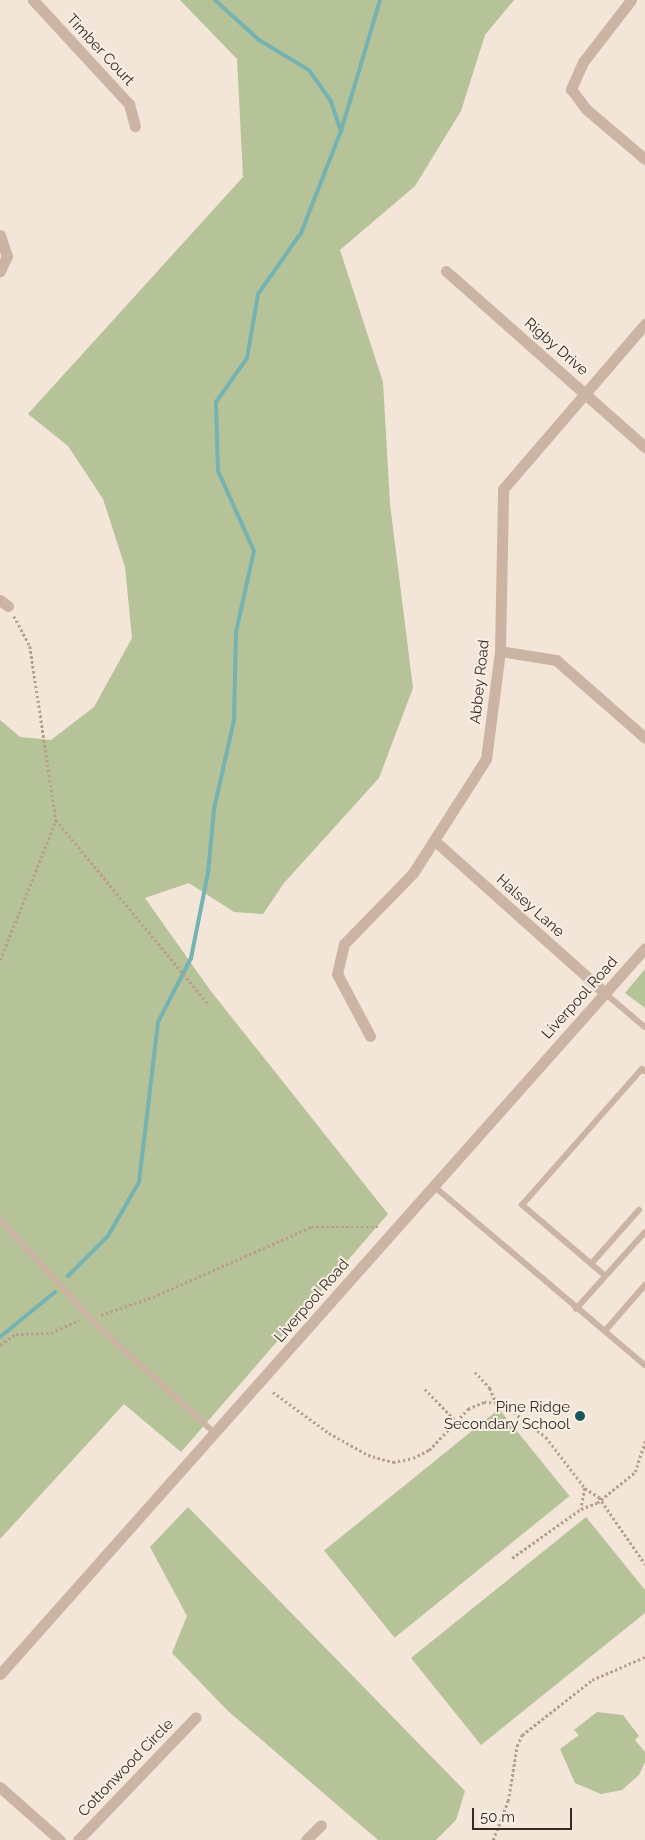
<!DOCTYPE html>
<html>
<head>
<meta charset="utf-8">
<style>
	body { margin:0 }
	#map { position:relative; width:645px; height:1840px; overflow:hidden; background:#f3e5d8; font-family:Raleway,sans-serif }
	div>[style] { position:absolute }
	.green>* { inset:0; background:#b6c297; transform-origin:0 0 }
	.stream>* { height:4px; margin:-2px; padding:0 2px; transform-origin:2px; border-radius:2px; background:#75b2b2 }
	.path>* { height:2.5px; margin-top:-1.25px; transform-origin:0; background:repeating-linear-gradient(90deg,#b79e8d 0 2.5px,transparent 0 5px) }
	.service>* { height:5.5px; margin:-2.75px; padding:0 2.75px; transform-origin:2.75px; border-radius:2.75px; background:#cbb4a3 }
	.minor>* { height:11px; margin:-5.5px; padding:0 5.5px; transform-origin:5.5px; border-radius:5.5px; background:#cbb4a3 }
	.dots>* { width:14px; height:14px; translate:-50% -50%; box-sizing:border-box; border:2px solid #faefe4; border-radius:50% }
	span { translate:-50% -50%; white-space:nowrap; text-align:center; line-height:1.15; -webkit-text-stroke:4px #faefe4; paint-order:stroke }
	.street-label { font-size:15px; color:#362a26 }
	.poi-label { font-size:15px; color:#362a26 }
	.right { translate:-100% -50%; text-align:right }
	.scale { position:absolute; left:472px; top:1808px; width:100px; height:22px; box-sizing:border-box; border:2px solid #362a26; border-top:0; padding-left:6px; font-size:15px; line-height:18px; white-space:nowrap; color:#362a26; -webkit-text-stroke:4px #faefe4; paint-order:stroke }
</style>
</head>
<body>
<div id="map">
	<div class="green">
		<div style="clip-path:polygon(180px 0,514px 0,485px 35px,461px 111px,415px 186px,340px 250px,383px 382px,390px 504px,413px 688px,379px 778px,284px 883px,263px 914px,234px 912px,189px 883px,145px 898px,210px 990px,388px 1214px,181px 1452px,124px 1404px,0 1539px,0 720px,20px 737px,51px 740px,94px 707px,132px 638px,125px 567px,103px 499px,68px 446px,28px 414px,243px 177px,237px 59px)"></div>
		<div style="clip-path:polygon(645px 969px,645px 1008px,625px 993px)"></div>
		<div style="left:499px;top:1409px;width:112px;height:225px;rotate:51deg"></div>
		<div style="clip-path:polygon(188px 1507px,465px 1791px,456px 1820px,436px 1840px,378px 1840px,228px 1711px,172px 1653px,187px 1616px,150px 1547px)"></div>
		<div style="clip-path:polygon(586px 1517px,645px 1590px,645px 1613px,481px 1745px,411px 1658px)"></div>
		<div style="clip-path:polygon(597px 1712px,623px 1715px,639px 1736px,635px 1740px,645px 1752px,645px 1762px,639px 1775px,622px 1790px,601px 1794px,575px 1783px,560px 1749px,579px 1735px,574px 1730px)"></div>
	</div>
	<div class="stream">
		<div style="left:215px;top:0;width:59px;rotate:42.3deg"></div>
		<div style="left:259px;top:40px;width:58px;rotate:31deg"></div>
		<div style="left:309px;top:70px;width:39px;rotate:55deg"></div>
		<div style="left:331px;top:102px;width:31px;rotate:71deg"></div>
		<div style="left:68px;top:1276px;width:57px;rotate:-45deg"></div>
		<div style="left:108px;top:1236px;width:62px;rotate:-60.1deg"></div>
		<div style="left:139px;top:1182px;width:161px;rotate:-83.2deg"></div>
		<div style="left:158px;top:1022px;width:72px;rotate:-62.7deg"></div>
		<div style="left:191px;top:958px;width:87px;rotate:-78.7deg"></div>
		<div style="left:208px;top:873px;width:64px;rotate:-84.6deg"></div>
		<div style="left:214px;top:809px;width:91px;rotate:-77.3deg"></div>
		<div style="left:234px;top:720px;width:88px;rotate:-88.7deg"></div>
		<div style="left:236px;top:632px;width:83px;rotate:-77.5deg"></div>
		<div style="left:254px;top:551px;width:88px;rotate:-114.2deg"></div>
		<div style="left:218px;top:471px;width:69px;rotate:-91.7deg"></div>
		<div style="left:216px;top:402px;width:54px;rotate:-54.8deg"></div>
		<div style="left:247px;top:358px;width:65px;rotate:-80.2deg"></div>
		<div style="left:258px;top:294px;width:75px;rotate:-54.8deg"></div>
		<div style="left:301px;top:233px;width:110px;rotate:-68.6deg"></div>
		<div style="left:341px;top:131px;width:137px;rotate:-73.4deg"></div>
		<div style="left:0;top:1337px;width:71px;rotate:-39.3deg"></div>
	</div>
	<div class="path">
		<div style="left:14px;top:616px;width:34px;rotate:62deg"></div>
		<div style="left:30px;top:646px;width:176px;rotate:81.5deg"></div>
		<div style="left:56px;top:820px;width:239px;rotate:50.4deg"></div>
		<div style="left:0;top:960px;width:151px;rotate:-68.2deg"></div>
		<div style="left:101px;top:1315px;width:55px;rotate:-19.1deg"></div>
		<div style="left:153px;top:1297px;width:173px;rotate:-23.9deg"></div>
		<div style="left:311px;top:1227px;width:67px"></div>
		<div style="left:0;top:1345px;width:19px;rotate:-35deg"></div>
		<div style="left:16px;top:1334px;width:35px;rotate:-2deg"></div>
		<div style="left:51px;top:1333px;width:31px;rotate:-25deg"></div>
		<div style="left:475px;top:1372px;width:22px;rotate:47deg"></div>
		<div style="left:490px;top:1388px;width:16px;rotate:68deg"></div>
		<div style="left:425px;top:1389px;width:45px;rotate:45.9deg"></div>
		<div style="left:273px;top:1392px;width:69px;rotate:36.2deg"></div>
		<div style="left:329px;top:1433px;width:45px;rotate:29.4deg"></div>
		<div style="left:368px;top:1455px;width:26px;rotate:16deg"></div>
		<div style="left:393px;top:1462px;width:20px;rotate:-11deg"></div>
		<div style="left:413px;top:1458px;width:18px;rotate:-27deg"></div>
		<div style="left:429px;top:1450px;width:57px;rotate:-46.4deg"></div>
		<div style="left:468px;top:1409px;width:17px;rotate:-24deg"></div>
		<div style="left:484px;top:1402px;width:18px;rotate:3deg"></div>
		<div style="left:502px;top:1403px;width:56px;rotate:37.7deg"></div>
		<div style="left:546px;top:1437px;width:64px;rotate:52.6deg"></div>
		<div style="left:585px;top:1488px;width:17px;rotate:33deg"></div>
		<div style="left:599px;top:1497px;width:81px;rotate:55.5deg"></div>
		<div style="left:585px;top:1488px;width:21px;rotate:101deg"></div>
		<div style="left:581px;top:1509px;width:17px;rotate:-21deg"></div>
		<div style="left:597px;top:1503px;width:49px;rotate:-39.2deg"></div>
		<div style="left:635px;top:1472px;width:33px;rotate:-72deg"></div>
		<div style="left:512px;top:1558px;width:85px;rotate:-35.4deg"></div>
		<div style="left:493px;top:1840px;width:42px;rotate:-69deg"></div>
		<div style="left:508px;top:1801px;width:56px;rotate:-80.7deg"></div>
		<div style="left:517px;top:1746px;width:12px;rotate:-66deg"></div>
		<div style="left:522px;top:1735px;width:89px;rotate:-38.2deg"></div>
		<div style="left:592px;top:1680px;width:58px;rotate:-23.5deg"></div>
	</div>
	<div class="service">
		<div style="left:605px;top:993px;width:52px;rotate:40.4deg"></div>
		<div style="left:434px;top:1186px;width:224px;rotate:40.3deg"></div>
		<div style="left:605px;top:1331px;width:61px;rotate:-49deg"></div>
		<div style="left:0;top:1219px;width:142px;rotate:47.6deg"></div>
		<div style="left:96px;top:1324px;width:160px;rotate:42.5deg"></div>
		<div style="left:591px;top:1264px;width:72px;rotate:-48.4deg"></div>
		<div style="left:605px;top:1276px;width:109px;rotate:-139.5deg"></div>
		<div style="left:522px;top:1205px;width:181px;rotate:-48.6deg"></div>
		<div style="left:642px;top:1069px;width:4px;rotate:34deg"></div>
		<div style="left:576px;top:1309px;width:103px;rotate:-48.1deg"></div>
		<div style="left:605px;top:1331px;width:52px;rotate:40.4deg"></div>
	</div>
	<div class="minor">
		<div style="left:33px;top:0;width:142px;rotate:47.3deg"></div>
		<div style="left:129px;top:104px;width:23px;rotate:75deg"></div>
		<div style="left:631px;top:0;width:78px;rotate:127.7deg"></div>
		<div style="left:583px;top:62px;width:30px;rotate:114deg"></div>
		<div style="left:571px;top:89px;width:25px;rotate:53deg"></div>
		<div style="left:586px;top:109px;width:77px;rotate:40.3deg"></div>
		<div style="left:0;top:235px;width:22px;rotate:72deg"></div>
		<div style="left:7px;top:256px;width:17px;rotate:115deg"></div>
		<div style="left:446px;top:271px;width:266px;rotate:41.5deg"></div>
		<div style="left:0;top:600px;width:10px;rotate:37deg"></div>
		<div style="left:500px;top:651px;width:57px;rotate:9.1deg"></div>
		<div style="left:556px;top:660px;width:118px;rotate:41.2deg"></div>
		<div style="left:435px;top:841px;width:228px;rotate:41.8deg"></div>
		<div style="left:370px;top:1036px;width:70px;rotate:-118deg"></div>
		<div style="left:337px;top:974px;width:31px;rotate:-77deg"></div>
		<div style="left:344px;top:944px;width:99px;rotate:-45.8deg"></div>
		<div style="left:413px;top:873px;width:135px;rotate:-57.4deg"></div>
		<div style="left:486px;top:759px;width:109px;rotate:-82.6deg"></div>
		<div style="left:500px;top:651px;width:162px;rotate:-88.9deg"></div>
		<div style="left:503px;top:489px;width:218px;rotate:-49.3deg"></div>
		<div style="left:0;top:1674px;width:971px;rotate:-48.38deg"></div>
		<div style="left:0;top:1787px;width:80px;rotate:41.5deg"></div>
		<div style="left:78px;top:1840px;width:170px;rotate:-46.2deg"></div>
		<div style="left:306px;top:1840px;width:21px;rotate:-45deg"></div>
	</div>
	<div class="dots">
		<div style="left:580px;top:1416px;background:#19585a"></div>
	</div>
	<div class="street-label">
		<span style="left:100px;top:50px;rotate:47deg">Timber Court</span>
		<span style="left:556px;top:347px;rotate:41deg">Rigby Drive</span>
		<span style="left:480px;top:682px;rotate:-84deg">Abbey Road</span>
		<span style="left:530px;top:906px;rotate:42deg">Halsey Lane</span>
		<span style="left:580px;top:998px;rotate:-48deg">Liverpool Road</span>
		<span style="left:312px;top:1301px;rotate:-49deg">Liverpool Road</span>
		<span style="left:126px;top:1768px;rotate:-46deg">Cottonwood Circle</span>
	</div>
	<div class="poi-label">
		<span class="right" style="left:570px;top:1416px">Pine Ridge<br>Secondary School</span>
	</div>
	<div class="scale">50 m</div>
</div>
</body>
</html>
